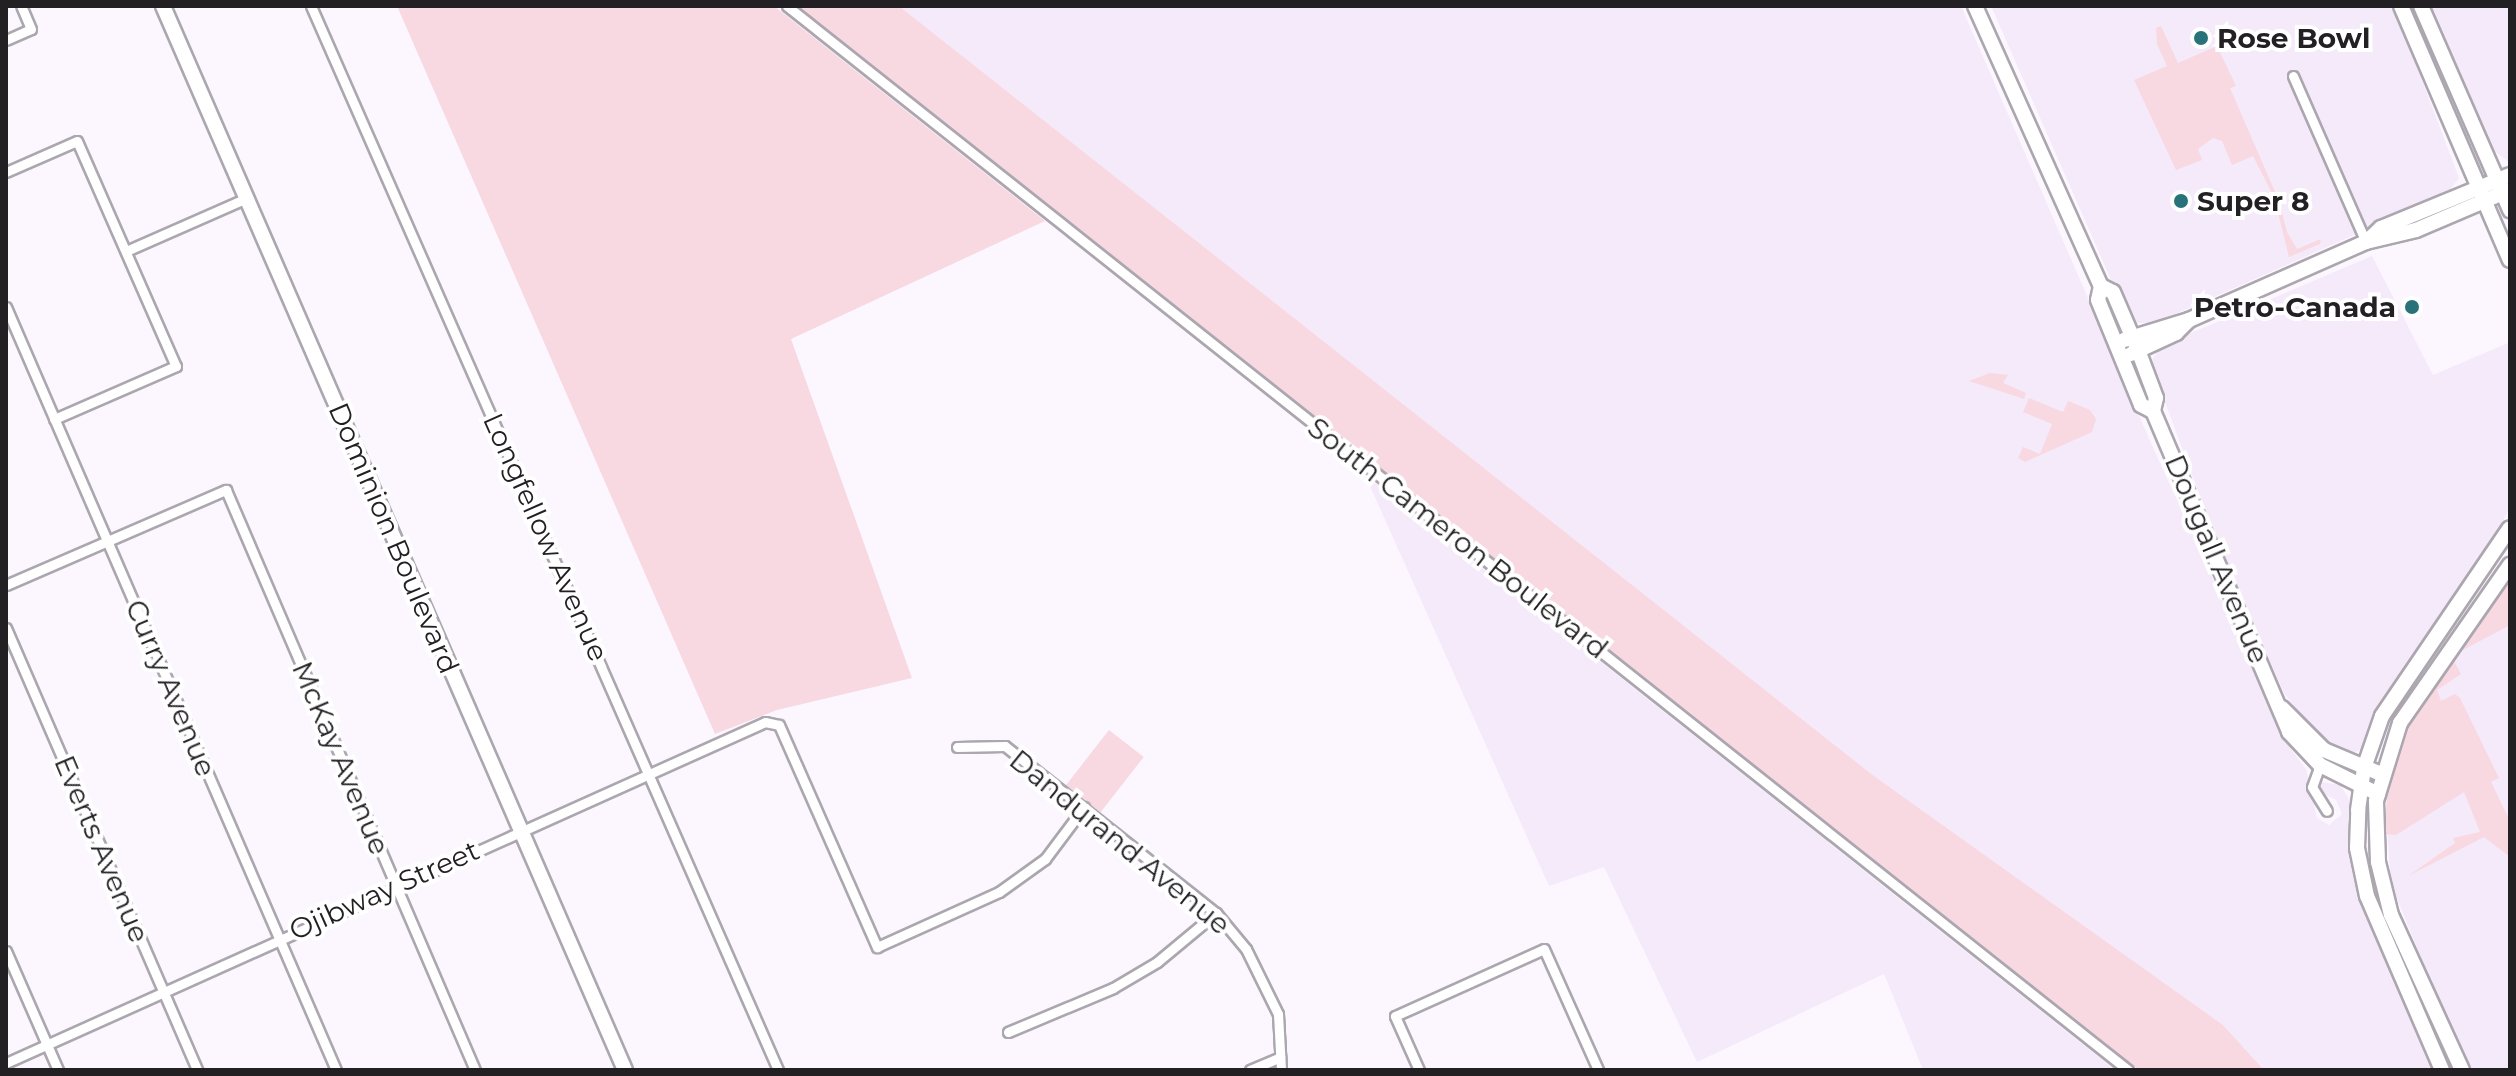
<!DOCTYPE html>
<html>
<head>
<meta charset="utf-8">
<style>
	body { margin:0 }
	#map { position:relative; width:2516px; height:1076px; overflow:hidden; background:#fcf7ff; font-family:Montserrat,sans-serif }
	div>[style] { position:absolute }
	.built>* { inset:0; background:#f5eafa }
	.green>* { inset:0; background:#f8d8e1; transform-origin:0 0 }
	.roads { filter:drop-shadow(2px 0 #aca6af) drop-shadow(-2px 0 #aca6af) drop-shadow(0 2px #aca6af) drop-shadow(0 -2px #aca6af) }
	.street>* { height:9px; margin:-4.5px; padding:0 4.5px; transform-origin:4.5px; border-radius:4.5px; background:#fff }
	.secondary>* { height:14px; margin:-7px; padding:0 7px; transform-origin:7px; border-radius:7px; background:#fff }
	.primary>* { height:14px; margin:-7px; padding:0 7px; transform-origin:7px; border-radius:7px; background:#fff }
	.dots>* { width:22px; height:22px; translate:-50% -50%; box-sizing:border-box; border:4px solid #fff; border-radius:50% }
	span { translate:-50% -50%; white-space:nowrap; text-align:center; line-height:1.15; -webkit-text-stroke:8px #fff; paint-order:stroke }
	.poi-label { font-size:28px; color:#222023; font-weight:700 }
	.left { translate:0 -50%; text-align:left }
	.right { translate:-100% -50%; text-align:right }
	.street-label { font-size:28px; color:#222023 }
	.frame { position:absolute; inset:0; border:8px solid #222023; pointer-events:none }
</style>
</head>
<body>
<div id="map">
	<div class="built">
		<div style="clip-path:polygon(899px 6px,1961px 6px,2151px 443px,2290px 748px,2306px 769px,2317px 818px,2329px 825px,2342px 814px,2336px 800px,2319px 791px,2321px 782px,2340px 785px,2351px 802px,2351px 831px,2437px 1070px,2264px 1070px,2223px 1025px,1874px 776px)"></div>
		<div style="clip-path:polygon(1991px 6px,2394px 6px,2459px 178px,2447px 194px,2155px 323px,2137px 323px,2123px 307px)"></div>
		<div style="clip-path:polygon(2428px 6px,2510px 6px,2510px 163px,2489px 147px)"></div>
		<div style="clip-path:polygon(2372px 256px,2433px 375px,2510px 342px,2510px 507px,2484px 557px,2391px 688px,2362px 749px,2348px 755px,2321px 741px,2284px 693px,2213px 531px,2150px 362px,2163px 345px)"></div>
		<div style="clip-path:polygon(1365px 475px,1722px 758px,2115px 1070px,1923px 1070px,1884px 974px,1697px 1062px,1604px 867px,1549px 886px)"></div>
		<div style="clip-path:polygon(2510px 575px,2510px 1070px,2467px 1070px,2391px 884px,2385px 800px,2408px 723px)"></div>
	</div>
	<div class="green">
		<div style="clip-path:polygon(397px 6px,774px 6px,1045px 221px,791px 339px,912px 678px,777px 710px,715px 734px)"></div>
		<div style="clip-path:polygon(798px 6px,899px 6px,1874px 776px,2223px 1025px,2264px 1070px,2139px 1070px)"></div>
		<div style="clip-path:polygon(2161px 26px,2178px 63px,2217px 46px,2236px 86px,2230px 88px,2279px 201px,2287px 232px,2297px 249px,2321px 239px,2320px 244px,2289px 257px,2274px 197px,2253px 156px,2232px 165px,2222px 141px,2213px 138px,2198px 149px,2202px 160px,2176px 170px,2134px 80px,2167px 66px,2157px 44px,2156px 28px)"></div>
		<div style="clip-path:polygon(1990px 373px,2008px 375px,2003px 383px,2026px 393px,2024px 399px,1969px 381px)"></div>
		<div style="clip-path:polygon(2029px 398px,2063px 412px,2068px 401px,2090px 410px,2096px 419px,2092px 432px,2025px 462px,2018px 458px,2023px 447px,2040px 454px,2052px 424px,2023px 412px)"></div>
		<div style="clip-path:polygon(2510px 575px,2510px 625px,2463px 650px,2460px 648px)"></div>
		<div style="clip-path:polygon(2453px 659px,2461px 674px,2437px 690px,2441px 701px,2455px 694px,2460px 698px,2499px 778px,2491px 782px,2510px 821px,2510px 857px,2484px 837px,2408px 876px,2455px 843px,2453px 838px,2480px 832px,2464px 792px,2396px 835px,2384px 834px,2389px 774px,2408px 723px)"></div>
		<div style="left:1109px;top:730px;width:44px;height:70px;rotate:38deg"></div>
	</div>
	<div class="roads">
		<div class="street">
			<div style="left:311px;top:6px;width:1162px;rotate:66.3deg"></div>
			<div style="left:787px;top:6px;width:1712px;rotate:38.43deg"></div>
			<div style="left:6px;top:40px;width:27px;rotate:-24deg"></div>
			<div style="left:31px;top:29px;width:25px;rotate:-113deg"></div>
			<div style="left:2293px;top:76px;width:181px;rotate:66.3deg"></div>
			<div style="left:6px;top:172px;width:77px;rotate:-23.6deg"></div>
			<div style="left:77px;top:141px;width:246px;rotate:66.3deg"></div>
			<div style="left:176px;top:366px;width:133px;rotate:156.5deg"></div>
			<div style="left:126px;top:251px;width:132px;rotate:-23.7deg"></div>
			<div style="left:6px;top:307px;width:831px;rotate:66.61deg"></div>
			<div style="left:6px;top:585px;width:240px;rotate:-23.4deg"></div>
			<div style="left:226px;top:490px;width:631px;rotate:66.77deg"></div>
			<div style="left:6px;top:628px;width:482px;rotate:66.6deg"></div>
			<div style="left:957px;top:747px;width:48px;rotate:-1.2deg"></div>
			<div style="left:1005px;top:746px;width:269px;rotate:38.4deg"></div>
			<div style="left:1216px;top:913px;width:47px;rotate:50.2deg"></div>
			<div style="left:1246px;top:949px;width:72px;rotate:63.8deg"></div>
			<div style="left:1278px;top:1014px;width:56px;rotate:86.9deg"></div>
			<div style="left:2320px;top:765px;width:23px;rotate:110deg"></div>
			<div style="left:2312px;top:787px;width:28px;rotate:58deg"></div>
			<div style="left:6px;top:951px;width:130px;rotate:66.4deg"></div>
			<div style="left:1008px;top:1032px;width:114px;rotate:-22.7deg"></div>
			<div style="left:1113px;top:988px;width:51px;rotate:-30.6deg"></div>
			<div style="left:1157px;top:962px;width:77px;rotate:-39.7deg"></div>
			<div style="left:6px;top:1063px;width:832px;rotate:-24.19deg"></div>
			<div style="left:765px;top:722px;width:14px;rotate:12deg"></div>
			<div style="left:779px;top:725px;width:243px;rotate:66.2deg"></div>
			<div style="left:877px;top:947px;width:134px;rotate:-24.3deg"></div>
			<div style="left:999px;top:892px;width:57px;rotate:-35.7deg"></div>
			<div style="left:1045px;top:859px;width:65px;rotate:-53.1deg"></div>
			<div style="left:1250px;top:1070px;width:33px;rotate:-23deg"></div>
			<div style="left:1419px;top:1070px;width:59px;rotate:-114deg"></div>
			<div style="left:1395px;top:1016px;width:163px;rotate:-24.2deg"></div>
			<div style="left:1544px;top:949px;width:133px;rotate:65.9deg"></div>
		</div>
		<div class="secondary">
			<div style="left:163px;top:6px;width:1160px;rotate:66.53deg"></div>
			<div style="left:1975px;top:6px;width:307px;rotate:65.8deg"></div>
			<div style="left:2101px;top:286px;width:14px;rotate:102deg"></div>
			<div style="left:2098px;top:300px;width:113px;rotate:67.7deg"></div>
			<div style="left:2141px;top:405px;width:13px;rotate:27deg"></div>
			<div style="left:2366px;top:242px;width:21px;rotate:-43deg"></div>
			<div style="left:2381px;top:228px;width:139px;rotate:-22.3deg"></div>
			<div style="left:2101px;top:286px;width:13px;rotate:27deg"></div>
			<div style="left:2113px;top:292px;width:63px;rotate:66.7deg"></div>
			<div style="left:2138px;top:350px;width:51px;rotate:69.4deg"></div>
			<div style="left:2156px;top:398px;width:13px;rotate:103deg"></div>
			<div style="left:2153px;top:411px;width:349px;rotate:67deg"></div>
			<div style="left:2289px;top:732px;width:45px;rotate:46.8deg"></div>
			<div style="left:2320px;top:765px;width:65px;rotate:26.6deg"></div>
			<div style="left:2124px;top:340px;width:68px;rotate:-17.1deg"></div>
			<div style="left:2189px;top:320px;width:193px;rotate:-23.8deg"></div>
			<div style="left:2366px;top:242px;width:51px;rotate:-13.5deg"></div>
			<div style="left:2416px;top:230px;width:102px;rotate:-23.1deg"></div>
			<div style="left:2131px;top:354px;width:50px;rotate:-25deg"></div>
			<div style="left:2176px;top:333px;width:18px;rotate:-45deg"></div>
			<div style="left:2282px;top:708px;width:59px;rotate:45deg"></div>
			<div style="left:2324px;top:750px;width:62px;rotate:22.8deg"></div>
		</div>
		<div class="primary">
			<div style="left:2401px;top:6px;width:276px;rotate:66.8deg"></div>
			<div style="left:2421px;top:6px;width:223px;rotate:66.4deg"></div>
			<div style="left:2442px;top:1070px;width:189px;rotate:-113.3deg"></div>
			<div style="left:2367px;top:896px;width:49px;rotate:-101.8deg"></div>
			<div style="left:2357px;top:848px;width:38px;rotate:-88deg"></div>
			<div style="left:2358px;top:810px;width:42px;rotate:-81.9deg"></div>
			<div style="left:2364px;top:768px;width:55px;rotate:-70.9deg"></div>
			<div style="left:2382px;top:716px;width:227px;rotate:-55.8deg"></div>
			<div style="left:2462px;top:1070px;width:170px;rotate:-114.6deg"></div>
			<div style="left:2391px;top:915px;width:55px;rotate:-103.8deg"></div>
			<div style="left:2378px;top:862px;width:61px;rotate:-91.9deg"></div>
			<div style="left:2376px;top:801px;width:82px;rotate:-72.9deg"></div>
			<div style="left:2400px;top:723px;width:193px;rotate:-55.2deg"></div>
		</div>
	</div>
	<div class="dots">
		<div style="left:2201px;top:38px;background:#29727a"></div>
		<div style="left:2181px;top:201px;background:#29727a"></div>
		<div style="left:2412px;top:307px;background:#29727a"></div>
	</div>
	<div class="poi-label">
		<span class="left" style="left:2217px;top:38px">Rose Bowl</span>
		<span class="left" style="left:2197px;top:201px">Super 8</span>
		<span class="right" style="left:2396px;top:307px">Petro-Canada</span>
	</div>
	<div class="street-label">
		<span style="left:546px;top:537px;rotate:66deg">Longfellow Avenue</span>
		<span style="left:394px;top:538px;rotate:67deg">Dominion Boulevard</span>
		<span style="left:1458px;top:538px;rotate:38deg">South Cameron Boulevard</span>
		<span style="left:2217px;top:559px;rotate:67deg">Dougall Avenue</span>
		<span style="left:171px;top:688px;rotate:67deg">Curry Avenue</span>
		<span style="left:341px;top:758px;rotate:67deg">McKay Avenue</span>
		<span style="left:1120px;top:842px;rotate:39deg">Dandurand Avenue</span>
		<span style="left:102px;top:849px;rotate:67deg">Everts Avenue</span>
		<span style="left:384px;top:890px;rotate:-24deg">Ojibway Street</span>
	</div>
	<div class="frame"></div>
</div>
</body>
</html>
